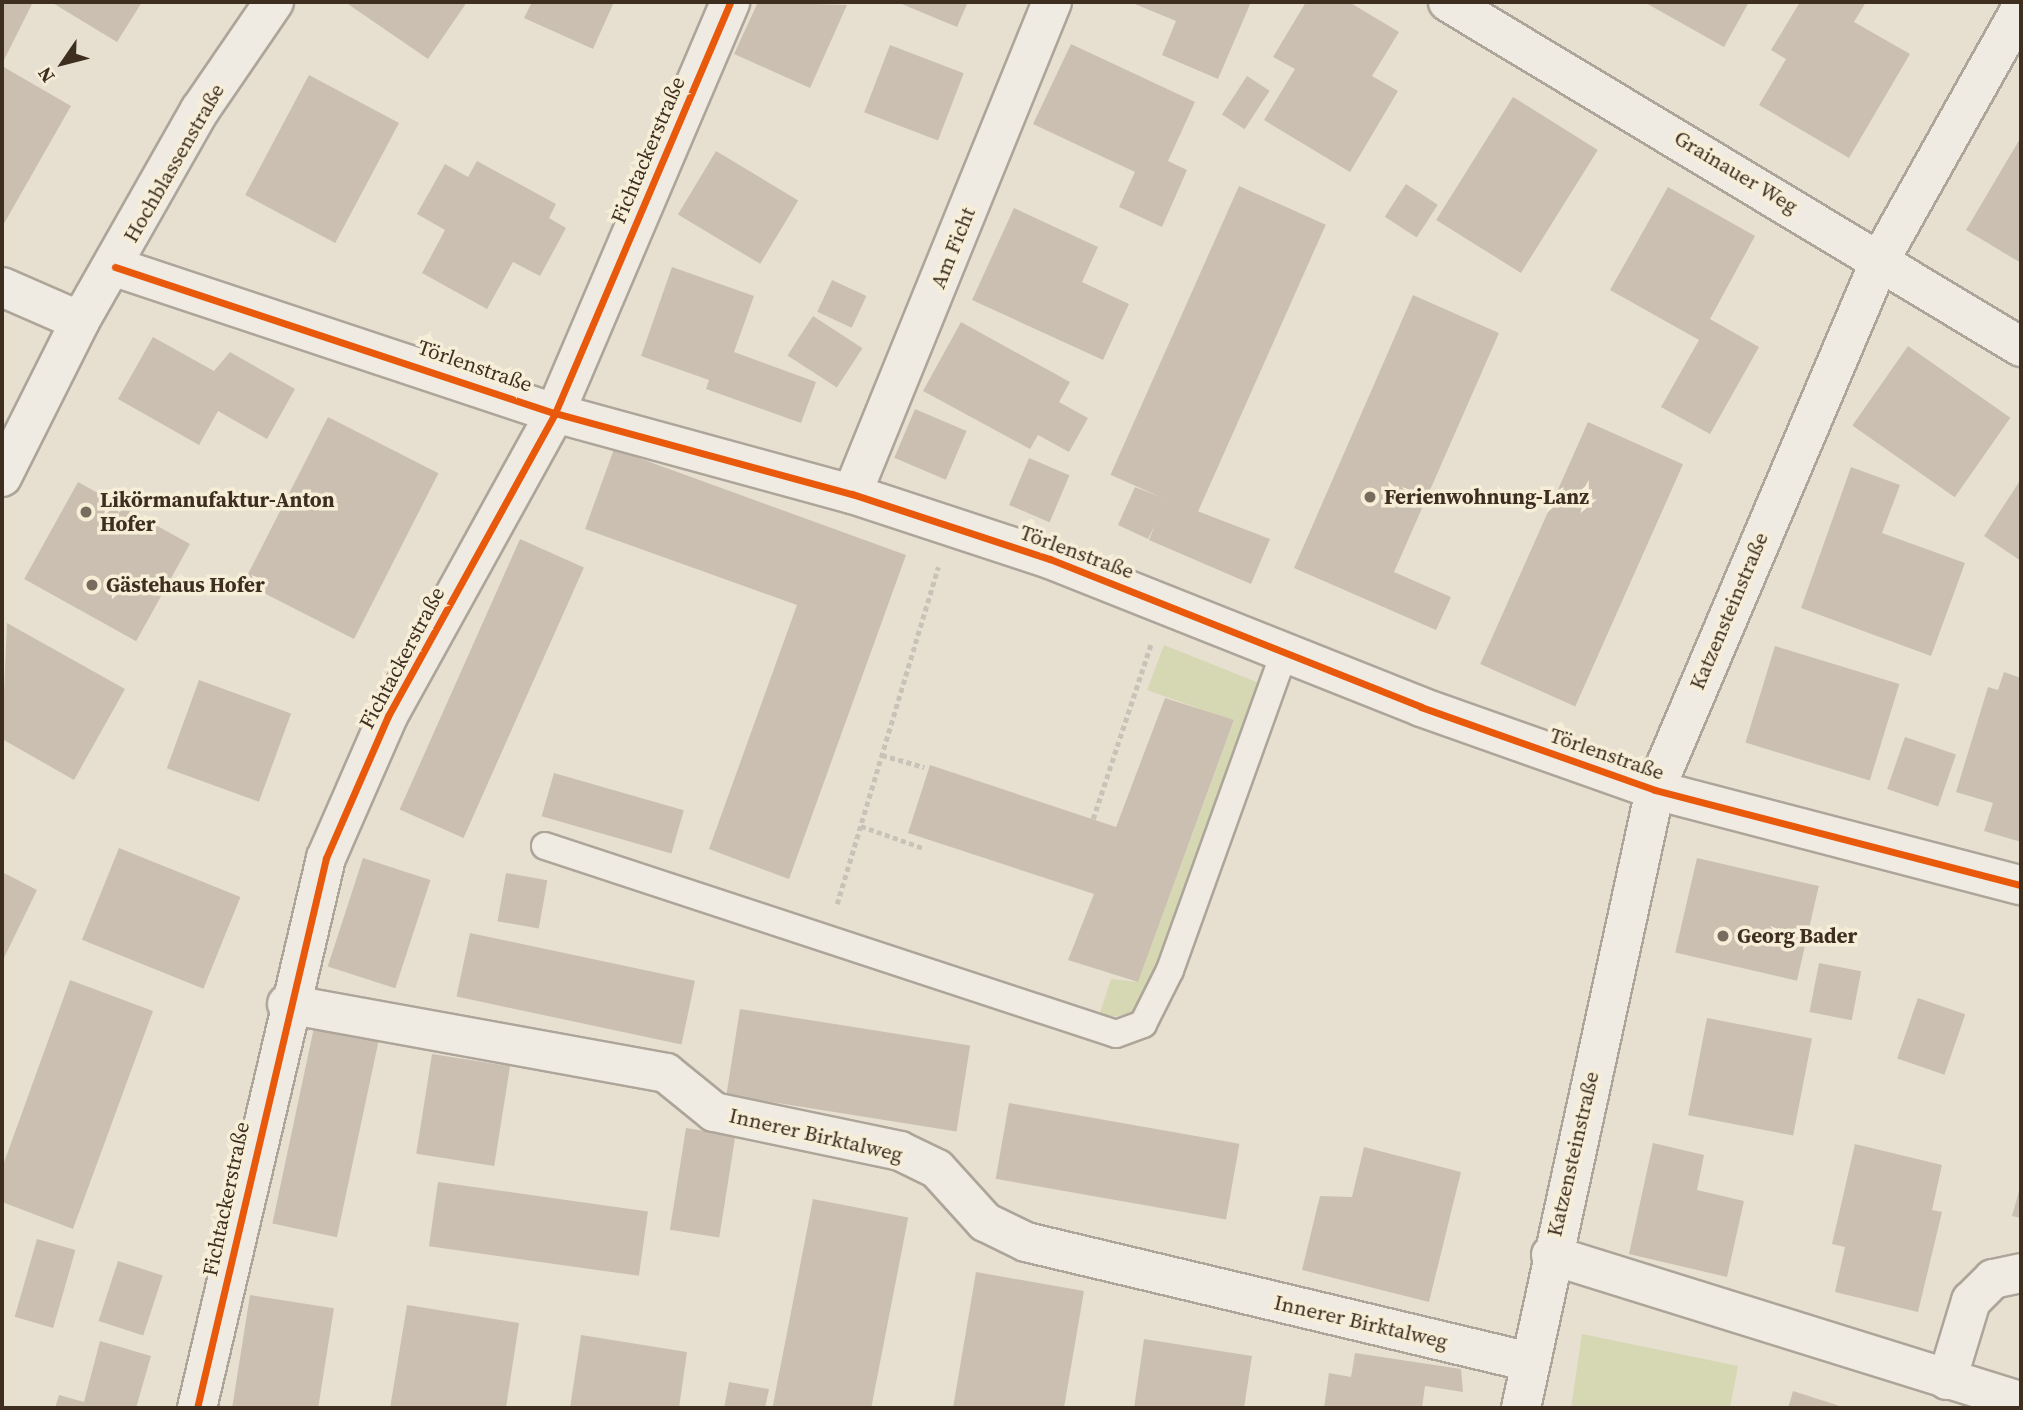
<!DOCTYPE html>
<html>
<head>
<meta charset="utf-8">
<style>
	body { margin:0 }
	#map { position:relative; width:2023px; height:1410px; overflow:hidden; background:#e7e0d1; font-family:"Source Serif 4",serif }
	div>[style] { position:absolute }
	.green>* { inset:0; background:#d6d7b3 }
	.building>* { inset:0; background:#cbbfb2; transform-origin:0 0 }
	.path>* { height:4.5px; margin-top:-2.25px; transform-origin:0; background:repeating-linear-gradient(90deg,#c8c2b9 0 5px,transparent 0 8.5px) }
	.roads { filter:drop-shadow(2px 0 #ada599) drop-shadow(-2px 0 #ada599) drop-shadow(0 2px #ada599) drop-shadow(0 -2px #ada599) }
	.lane>* { height:26px; margin:-13px; padding:0 13px; transform-origin:13px; border-radius:13px; background:#efebe3 }
	.street>* { height:38px; margin:-19px; padding:0 19px; transform-origin:19px; border-radius:19px; background:#efebe3 }
	.cycleway>* { height:7px; margin:-3.5px; padding:0 3.5px; transform-origin:3.5px; border-radius:3.5px; background:#e8590c }
	.dots>* { width:19px; height:19px; translate:-50% -50%; box-sizing:border-box; border:4px solid #f7eed8; border-radius:50% }
	span { translate:-50% -50%; white-space:nowrap; text-align:center; line-height:1.15; -webkit-text-stroke:7px #f7eed8; paint-order:stroke }
	.street-label { font-size:21px; color:#3d2e20 }
	.poi-label { font-size:21px; color:#3d2e20; font-weight:700 }
	.left { translate:0 -50%; text-align:left }
	.frame { position:absolute; inset:0; border:4px solid #3d2e20; pointer-events:none }
	.north { position:absolute; left:28px; top:28px; width:70px; height:70px; -webkit-text-stroke:5px #f7eed8; paint-order:stroke; rotate:235deg; font-size:19px; font-weight:700; line-height:28px; text-align:center; color:#3d2e20 }
	.north::after { content:''; display:block; margin:auto; width:24px; height:32px; background:#3d2e20; clip-path:polygon(50% 0,100% 100%,50% 72%,0 100%) }
</style>
</head>
<body>
<div id="map">
	<div class="green">
		<div style="clip-path:polygon(1164px 645px,1264px 685px,1141px 1012px,1098px 1019px,1111px 979px,1138px 982px,1234px 721px,1147px 690px)"></div>
		<div style="clip-path:polygon(1582px 1334px,1738px 1366px,1730px 1408px,1571px 1408px)"></div>
	</div>
	<div class="building">
		<div style="clip-path:polygon(2px 2px,32px 4px,4px 60px,2px 59px)"></div>
		<div style="clip-path:polygon(51px 2px,142px 2px,117px 42px)"></div>
		<div style="clip-path:polygon(345px 2px,467px 2px,428px 59px)"></div>
		<div style="clip-path:polygon(532px 2px,614px 2px,593px 49px,524px 18px)"></div>
		<div style="clip-path:polygon(758px 2px,847px 5px,810px 88px,734px 54px)"></div>
		<div style="clip-path:polygon(897px 2px,968px 2px,957px 27px)"></div>
		<div style="clip-path:polygon(1130px 2px,1251px 2px,1218px 79px,1162px 55px,1176px 21px)"></div>
		<div style="clip-path:polygon(1306px 2px,1349px 2px,1399px 32px,1372px 76px,1398px 91px,1350px 172px,1264px 120px,1295px 69px,1273px 57px)"></div>
		<div style="clip-path:polygon(1644px 2px,1749px 2px,1724px 47px)"></div>
		<div style="clip-path:polygon(1800px 2px,1866px 2px,1854px 22px,1910px 54px,1849px 158px,1759px 105px,1786px 59px,1771px 50px)"></div>
		<div style="clip-path:polygon(1071px 44px,1195px 102px,1168px 161px,1187px 170px,1162px 227px,1119px 207px,1135px 172px,1033px 124px)"></div>
		<div style="left:890px;top:45px;width:79px;height:72px;rotate:21deg"></div>
		<div style="clip-path:polygon(2px 66px,71px 106px,2px 227px)"></div>
		<div style="left:309px;top:75px;width:102px;height:136px;rotate:28deg"></div>
		<div style="left:1247px;top:76px;width:27px;height:46px;rotate:33deg"></div>
		<div style="left:1513px;top:97px;width:100px;height:145px;rotate:32deg"></div>
		<div style="clip-path:polygon(2021px 137px,2021px 263px,1966px 230px)"></div>
		<div style="left:716px;top:151px;width:96px;height:74px;rotate:31deg"></div>
		<div style="clip-path:polygon(477px 161px,556px 204px,549px 218px,566px 228px,540px 276px,513px 262px,487px 309px,422px 273px,445px 230px,417px 214px,445px 164px,468px 177px)"></div>
		<div style="left:1406px;top:184px;width:38px;height:39px;rotate:33deg"></div>
		<div style="left:1239px;top:186px;width:95px;height:316px;rotate:24deg"></div>
		<div style="clip-path:polygon(1668px 187px,1755px 236px,1710px 319px,1759px 347px,1710px 434px,1661px 407px,1699px 340px,1610px 290px)"></div>
		<div style="clip-path:polygon(1014px 208px,1098px 247px,1082px 282px,1129px 304px,1103px 360px,972px 300px)"></div>
		<div style="clip-path:polygon(672px 267px,754px 296px,734px 352px,816px 382px,801px 423px,706px 389px,709px 380px,641px 356px)"></div>
		<div style="left:832px;top:280px;width:38px;height:35px;rotate:25deg"></div>
		<div style="clip-path:polygon(1413px 295px,1499px 333px,1394px 572px,1451px 597px,1436px 630px,1294px 568px)"></div>
		<div style="left:813px;top:316px;width:59px;height:47px;rotate:33deg"></div>
		<div style="clip-path:polygon(961px 322px,1070px 382px,1059px 402px,1088px 418px,1069px 452px,1038px 435px,1030px 449px,923px 391px)"></div>
		<div style="clip-path:polygon(153px 337px,214px 371px,230px 352px,295px 389px,267px 439px,218px 411px,199px 445px,118px 399px)"></div>
		<div style="left:1908px;top:346px;width:125px;height:97px;rotate:35deg"></div>
		<div style="left:915px;top:409px;width:56px;height:53px;rotate:23deg"></div>
		<div style="left:328px;top:417px;width:124px;height:186px;rotate:27deg"></div>
		<div style="left:1588px;top:422px;width:104px;height:265px;rotate:24deg"></div>
		<div style="clip-path:polygon(614px 449px,906px 555px,789px 879px,709px 849px,797px 605px,585px 529px)"></div>
		<div style="left:1029px;top:458px;width:44px;height:51px;rotate:23deg"></div>
		<div style="clip-path:polygon(1851px 467px,1900px 485px,1882px 533px,1965px 563px,1931px 656px,1801px 608px)"></div>
		<div style="clip-path:polygon(2021px 479px,2021px 561px,1984px 536px)"></div>
		<div style="left:78px;top:482px;width:128px;height:111px;rotate:29deg"></div>
		<div style="clip-path:polygon(1135px 487px,1270px 539px,1251px 584px,1149px 540px,1155px 525px,1148px 539px,1118px 525px)"></div>
		<div style="left:520px;top:539px;width:70px;height:296px;rotate:24deg"></div>
		<div style="clip-path:polygon(7px 623px,125px 689px,74px 780px,2px 739px)"></div>
		<div style="left:1775px;top:646px;width:130px;height:101px;rotate:17deg"></div>
		<div style="clip-path:polygon(2004px 672px,2021px 678px,2021px 842px,1984px 831px,1993px 803px,1956px 792px,1988px 687px,1998px 690px)"></div>
		<div style="left:199px;top:680px;width:98px;height:94px;rotate:20deg"></div>
		<div style="clip-path:polygon(1165px 698px,1234px 720px,1138px 982px,1068px 960px,1094px 894px,908px 833px,930px 765px,1116px 827px)"></div>
		<div style="left:1905px;top:737px;width:54px;height:55px;rotate:19deg"></div>
		<div style="left:554px;top:773px;width:135px;height:45px;rotate:16deg"></div>
		<div style="left:119px;top:848px;width:131px;height:99px;rotate:22deg"></div>
		<div style="left:363px;top:858px;width:71px;height:114px;rotate:18deg"></div>
		<div style="left:1697px;top:858px;width:125px;height:97px;rotate:13deg"></div>
		<div style="clip-path:polygon(2px 872px,37px 890px,2px 962px)"></div>
		<div style="left:506px;top:873px;width:42px;height:49px;rotate:10deg"></div>
		<div style="left:470px;top:933px;width:230px;height:65px;rotate:12deg"></div>
		<div style="left:1819px;top:963px;width:43px;height:50px;rotate:11deg"></div>
		<div style="clip-path:polygon(70px 980px,153px 1011px,73px 1229px,2px 1202px,2px 1168px)"></div>
		<div style="left:1918px;top:998px;width:50px;height:64px;rotate:19deg"></div>
		<div style="left:740px;top:1009px;width:233px;height:87px;rotate:9deg"></div>
		<div style="left:316px;top:1018px;width:66px;height:210px;rotate:12deg"></div>
		<div style="left:1707px;top:1018px;width:107px;height:99px;rotate:11deg"></div>
		<div style="left:432px;top:1054px;width:79px;height:101px;rotate:9deg"></div>
		<div style="left:1009px;top:1103px;width:234px;height:77px;rotate:10deg"></div>
		<div style="left:686px;top:1128px;width:50px;height:103px;rotate:9deg"></div>
		<div style="clip-path:polygon(1653px 1143px,1704px 1155px,1697px 1190px,1744px 1201px,1727px 1277px,1629px 1254px)"></div>
		<div style="clip-path:polygon(1855px 1144px,1942px 1165px,1932px 1210px,1942px 1212px,1918px 1312px,1835px 1292px,1845px 1247px,1832px 1244px)"></div>
		<div style="clip-path:polygon(1364px 1147px,1461px 1172px,1429px 1302px,1302px 1270px,1320px 1196px,1352px 1197px)"></div>
		<div style="left:438px;top:1182px;width:212px;height:65px;rotate:8deg"></div>
		<div style="clip-path:polygon(2021px 1184px,2021px 1218px,2012px 1216px)"></div>
		<div style="left:813px;top:1199px;width:97px;height:212px;rotate:11deg"></div>
		<div style="left:37px;top:1239px;width:40px;height:81px;rotate:16deg"></div>
		<div style="left:118px;top:1261px;width:47px;height:63px;rotate:18deg"></div>
		<div style="clip-path:polygon(976px 1272px,1084px 1291px,1064px 1408px,953px 1408px)"></div>
		<div style="left:250px;top:1295px;width:85px;height:114px;rotate:9deg"></div>
		<div style="clip-path:polygon(407px 1305px,519px 1323px,506px 1408px,390px 1408px)"></div>
		<div style="clip-path:polygon(581px 1335px,687px 1352px,679px 1408px,570px 1408px)"></div>
		<div style="clip-path:polygon(1144px 1339px,1252px 1356px,1244px 1408px,1134px 1408px)"></div>
		<div style="clip-path:polygon(100px 1341px,151px 1356px,136px 1408px,55px 1408px,59px 1395px,84px 1402px)"></div>
		<div style="clip-path:polygon(1355px 1353px,1461px 1369px,1463px 1392px,1425px 1386px,1422px 1408px,1324px 1408px,1329px 1373px,1351px 1377px)"></div>
		<div style="clip-path:polygon(729px 1382px,769px 1389px,765px 1408px,724px 1408px)"></div>
		<div style="clip-path:polygon(1793px 1391px,1846px 1408px,1788px 1408px)"></div>
	</div>
	<div class="path">
		<div style="left:882px;top:755px;width:44px;rotate:15.9deg"></div>
		<div style="left:1093px;top:819px;width:184px;rotate:-71.7deg"></div>
		<div style="left:861px;top:826px;width:66px;rotate:19.5deg"></div>
		<div style="left:837px;top:904px;width:352px;rotate:-73.3deg"></div>
	</div>
	<div class="roads">
		<div class="lane">
			<div style="left:545px;top:846px;width:601px;rotate:18.22deg"></div>
			<div style="left:1116px;top:1034px;width:29px;rotate:-20deg"></div>
			<div style="left:1143px;top:1024px;width:60px;rotate:-63.4deg"></div>
			<div style="left:1170px;top:970px;width:340px;rotate:-70.2deg"></div>
		</div>
		<div class="street">
			<div style="left:1448px;top:2px;width:669px;rotate:31.05deg"></div>
			<div style="left:115px;top:267px;width:464px;rotate:18.4deg"></div>
			<div style="left:555px;top:413px;width:308px;rotate:15.3deg"></div>
			<div style="left:852px;top:494px;width:208px;rotate:18.2deg"></div>
			<div style="left:1050px;top:559px;width:399px;rotate:21.7deg"></div>
			<div style="left:1421px;top:707px;width:248px;rotate:19.5deg"></div>
			<div style="left:1655px;top:790px;width:378px;rotate:14.6deg"></div>
			<div style="left:2px;top:287px;width:85px;rotate:23.6deg"></div>
			<div style="left:2px;top:477px;width:174px;rotate:-63.4deg"></div>
			<div style="left:80px;top:321px;width:243px;rotate:-60.4deg"></div>
			<div style="left:200px;top:110px;width:131px;rotate:-55.6deg"></div>
			<div style="left:852px;top:494px;width:531px;rotate:-67.88deg"></div>
			<div style="left:287px;top:1004px;width:385px;rotate:10.3deg"></div>
			<div style="left:666px;top:1073px;width:62px;rotate:39.1deg"></div>
			<div style="left:714px;top:1112px;width:190px;rotate:11.8deg"></div>
			<div style="left:900px;top:1151px;width:41px;rotate:25.9deg"></div>
			<div style="left:937px;top:1169px;width:72px;rotate:47.8deg"></div>
			<div style="left:985px;top:1222px;width:46px;rotate:26deg"></div>
			<div style="left:1026px;top:1242px;width:518px;rotate:13.39deg"></div>
			<div style="left:1551px;top:1255px;width:492px;rotate:17.3deg"></div>
			<div style="left:1947px;top:1380px;width:83px;rotate:-73.1deg"></div>
			<div style="left:1971px;top:1301px;width:31px;rotate:-45deg"></div>
			<div style="left:1993px;top:1279px;width:29px;rotate:-12deg"></div>
			<div style="left:197px;top:1408px;width:565px;rotate:-76.8deg"></div>
			<div style="left:326px;top:858px;width:155px;rotate:-66.4deg"></div>
			<div style="left:388px;top:716px;width:346px;rotate:-61.1deg"></div>
			<div style="left:555px;top:413px;width:447px;rotate:-66.9deg"></div>
			<div style="left:1521px;top:1408px;width:632px;rotate:-77.77deg"></div>
			<div style="left:1655px;top:790px;width:578px;rotate:-66.98deg"></div>
			<div style="left:1881px;top:258px;width:286px;rotate:-60.7deg"></div>
		</div>
	</div>
	<div class="cycleway">
		<div style="left:115px;top:267px;width:464px;rotate:18.4deg"></div>
		<div style="left:555px;top:413px;width:308px;rotate:15.3deg"></div>
		<div style="left:852px;top:494px;width:208px;rotate:18.2deg"></div>
		<div style="left:1050px;top:559px;width:399px;rotate:21.7deg"></div>
		<div style="left:1421px;top:707px;width:248px;rotate:19.5deg"></div>
		<div style="left:1655px;top:790px;width:378px;rotate:14.6deg"></div>
		<div style="left:197px;top:1408px;width:565px;rotate:-76.8deg"></div>
		<div style="left:326px;top:858px;width:155px;rotate:-66.4deg"></div>
		<div style="left:388px;top:716px;width:346px;rotate:-61.1deg"></div>
		<div style="left:555px;top:413px;width:447px;rotate:-66.9deg"></div>
	</div>
	<div class="dots">
		<div style="left:1370px;top:497px;background:#786c5e"></div>
		<div style="left:86px;top:512px;background:#786c5e"></div>
		<div style="left:92px;top:585px;background:#786c5e"></div>
		<div style="left:1723px;top:936px;background:#786c5e"></div>
	</div>
	<div class="street-label">
		<span style="left:648px;top:150px;rotate:-67deg">Fichtackerstraße</span>
		<span style="left:174px;top:163px;rotate:-60deg">Hochblassenstraße</span>
		<span style="left:1736px;top:172px;rotate:31deg">Grainauer Weg</span>
		<span style="left:953px;top:248px;rotate:-68deg">Am Ficht</span>
		<span style="left:475px;top:366px;rotate:19deg">Törlenstraße</span>
		<span style="left:1077px;top:552px;rotate:20deg">Törlenstraße</span>
		<span style="left:1729px;top:611px;rotate:-67deg">Katzensteinstraße</span>
		<span style="left:402px;top:658px;rotate:-62deg">Fichtackerstraße</span>
		<span style="left:1607px;top:754px;rotate:19deg">Törlenstraße</span>
		<span style="left:816px;top:1135px;rotate:13deg">Innerer Birktalweg</span>
		<span style="left:1573px;top:1154px;rotate:-77deg">Katzensteinstraße</span>
		<span style="left:226px;top:1199px;rotate:-78deg">Fichtackerstraße</span>
		<span style="left:1361px;top:1322px;rotate:13deg">Innerer Birktalweg</span>
	</div>
	<div class="poi-label">
		<span class="left" style="left:1384px;top:497px">Ferienwohnung-Lanz</span>
		<span class="left" style="left:100px;top:512px">Likörmanufaktur-Anton<br>Hofer</span>
		<span class="left" style="left:106px;top:585px">Gästehaus Hofer</span>
		<span class="left" style="left:1737px;top:936px">Georg Bader</span>
	</div>
	<div class="frame"></div>
	<div class="north">N</div>
</div>
</body>
</html>
